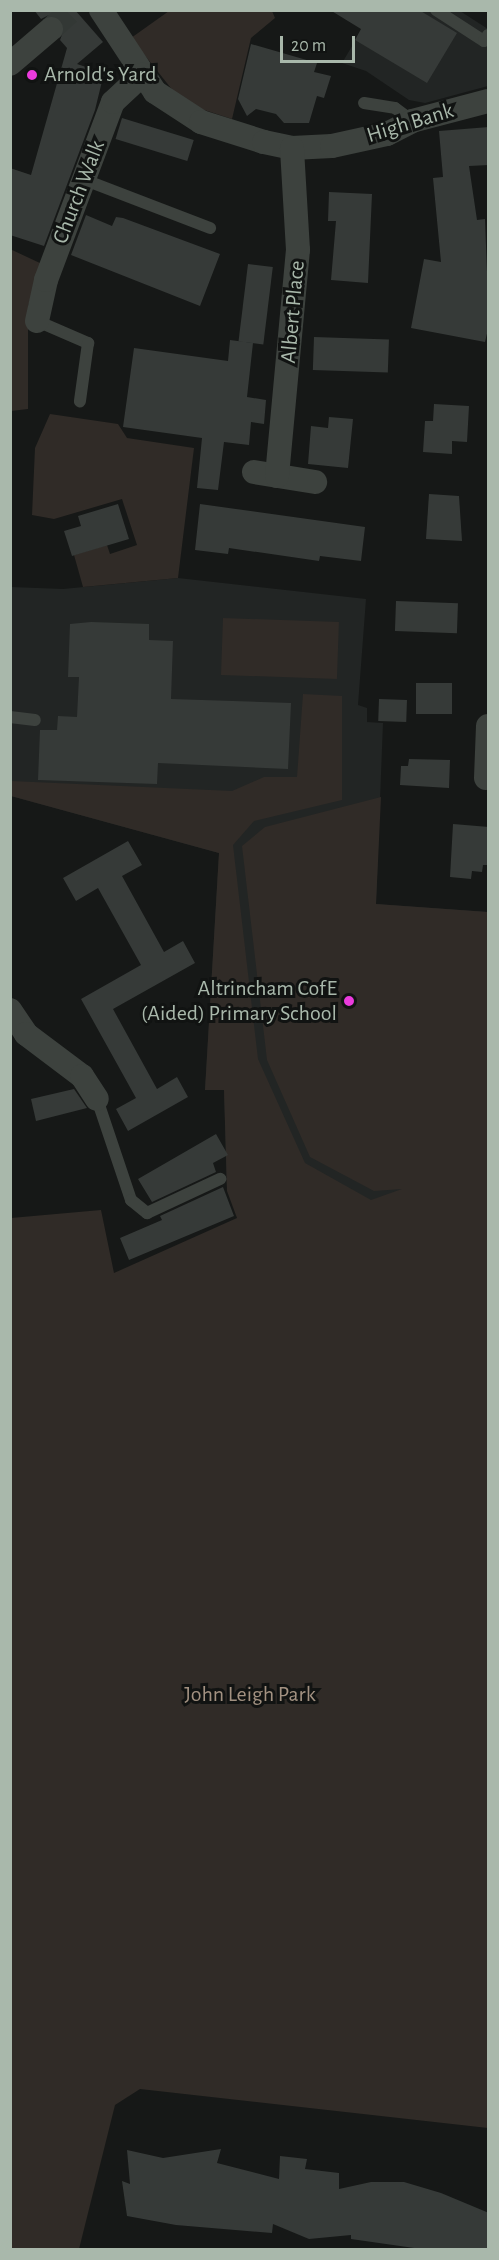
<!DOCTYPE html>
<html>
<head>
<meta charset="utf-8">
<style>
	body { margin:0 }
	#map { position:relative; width:499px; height:2260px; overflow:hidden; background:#161817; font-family:"Alegreya Sans",sans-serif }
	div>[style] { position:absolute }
	.built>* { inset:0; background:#222524 }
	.green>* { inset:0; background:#302b27; transform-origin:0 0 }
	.building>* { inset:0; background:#363a38; transform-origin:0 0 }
	.minor-tunnel>* { height:24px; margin-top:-12px; transform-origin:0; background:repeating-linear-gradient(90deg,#333835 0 24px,transparent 0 36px) }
	.service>* { height:12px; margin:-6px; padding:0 6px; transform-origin:6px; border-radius:6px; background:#3d423e }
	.minor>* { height:24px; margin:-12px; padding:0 12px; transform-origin:12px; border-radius:12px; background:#3d423e }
	.dots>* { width:16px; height:16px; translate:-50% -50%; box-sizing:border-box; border:3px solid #111312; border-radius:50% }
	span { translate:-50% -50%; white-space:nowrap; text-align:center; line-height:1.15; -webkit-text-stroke:6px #111312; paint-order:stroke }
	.poi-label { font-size:22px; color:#a9b8ab }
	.left { translate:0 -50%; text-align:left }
	.right { translate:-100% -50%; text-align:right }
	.street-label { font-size:22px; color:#a9b8ab }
	.park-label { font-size:22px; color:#a29181 }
	.frame { position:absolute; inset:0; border:12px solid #a9b8ab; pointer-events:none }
	.scale { position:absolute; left:280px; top:36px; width:75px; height:27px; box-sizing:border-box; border:3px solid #a9b8ab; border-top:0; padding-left:8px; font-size:18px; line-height:21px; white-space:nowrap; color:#a9b8ab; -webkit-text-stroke:4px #111312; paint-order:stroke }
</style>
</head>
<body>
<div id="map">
	<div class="built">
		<div style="clip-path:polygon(373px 11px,460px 11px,488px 29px,488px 86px,425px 103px,409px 100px,366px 71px,342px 63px)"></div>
		<div style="clip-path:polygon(178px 578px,366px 599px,358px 705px,367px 708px,367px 722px,383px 723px,376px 904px,488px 912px,488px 1302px,227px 1191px,224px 1090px,205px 1090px,219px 853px,11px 796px,11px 587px,63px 589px)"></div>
	</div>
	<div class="green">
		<div style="clip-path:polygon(169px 11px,272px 11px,275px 18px,251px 38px,232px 119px,192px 106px,174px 92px,131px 38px)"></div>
		<div style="clip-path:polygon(10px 249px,42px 264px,28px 306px,28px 409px,11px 411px)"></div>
		<div style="clip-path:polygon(50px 414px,118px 424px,127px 438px,194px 448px,178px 578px,83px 587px,74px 555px,107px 545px,110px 554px,137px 545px,122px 499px,54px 519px,32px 515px,35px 448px)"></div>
		<div style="left:223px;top:618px;width:116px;height:57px;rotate:2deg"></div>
		<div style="clip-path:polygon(303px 694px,342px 696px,342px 800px,254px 821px,233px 845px,258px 1059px,305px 1163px,371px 1200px,402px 1189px,374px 1191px,310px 1157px,267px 1060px,242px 846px,265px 827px,381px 797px,376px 904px,488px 912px,488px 2128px,140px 2089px,115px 2105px,79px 2249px,11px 2249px,11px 1218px,101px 1210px,114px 1273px,237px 1218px,227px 1191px,224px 1090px,205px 1090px,219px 853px,11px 796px,11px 781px,232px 791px,264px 777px,297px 777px)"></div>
	</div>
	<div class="building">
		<div style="clip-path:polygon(34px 10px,75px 10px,103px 42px,77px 64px,104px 73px,95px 110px,44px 246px,10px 235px,10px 168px,31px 175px,67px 48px,60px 40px,65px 27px,61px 19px,49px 15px,41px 19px)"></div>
		<div style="clip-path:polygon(330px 10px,419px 10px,457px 33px,427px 83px,355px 40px,361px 29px)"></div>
		<div style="clip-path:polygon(251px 44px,317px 63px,314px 72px,331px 76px,324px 98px,317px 96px,309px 123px,284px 123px,276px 114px,256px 109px,247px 116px,238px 99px)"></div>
		<div style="left:122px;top:118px;width:75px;height:22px;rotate:17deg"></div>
		<div style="clip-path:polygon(489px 127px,489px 165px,469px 166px,477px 220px,485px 219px,489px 325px,485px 342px,411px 328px,424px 259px,441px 262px,433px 178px,443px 177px,439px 131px)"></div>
		<div style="clip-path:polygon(329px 192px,372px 194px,368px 283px,331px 280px,336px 221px,328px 221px)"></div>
		<div style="clip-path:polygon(86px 215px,112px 226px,116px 217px,123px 218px,220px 254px,200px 306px,71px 255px)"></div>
		<div style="left:248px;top:264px;width:25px;height:78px;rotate:7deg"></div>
		<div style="left:314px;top:337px;width:75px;height:33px;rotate:2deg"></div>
		<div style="clip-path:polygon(230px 340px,253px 343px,247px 397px,266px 400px,264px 424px,251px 422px,249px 445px,224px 442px,218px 490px,197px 488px,202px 438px,123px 427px,134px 348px,228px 361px)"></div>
		<div style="clip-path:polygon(434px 404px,469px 406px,467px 442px,452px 441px,452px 454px,423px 452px,425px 421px,433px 421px)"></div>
		<div style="clip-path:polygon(329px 417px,353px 419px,348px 468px,308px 464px,311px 426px,328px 428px)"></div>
		<div style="clip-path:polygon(429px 494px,459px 496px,462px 541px,426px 539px)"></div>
		<div style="clip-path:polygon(118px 504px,129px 539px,72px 556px,64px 531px,81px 526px,78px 516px)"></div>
		<div style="clip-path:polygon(200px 504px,365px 527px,361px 561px,320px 556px,319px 561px,229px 548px,228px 554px,195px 550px)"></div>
		<div style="left:396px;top:601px;width:62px;height:30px;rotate:2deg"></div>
		<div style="clip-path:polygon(91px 622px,149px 624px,149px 640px,173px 641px,171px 699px,291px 703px,288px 769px,158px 763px,157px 784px,38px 780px,40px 730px,57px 730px,58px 716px,77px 717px,79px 677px,68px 677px,70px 624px)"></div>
		<div style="left:416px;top:683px;width:36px;height:31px"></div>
		<div style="left:379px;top:699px;width:28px;height:22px;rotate:2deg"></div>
		<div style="clip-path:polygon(409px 759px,450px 760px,449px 788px,400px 785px,401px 766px,408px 766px)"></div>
		<div style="clip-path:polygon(453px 824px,489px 827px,489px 865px,483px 865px,482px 872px,472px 871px,471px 879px,450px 877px)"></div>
		<div style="clip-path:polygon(128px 841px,142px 865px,122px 876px,164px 952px,183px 941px,195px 963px,113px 1009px,157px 1089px,177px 1077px,188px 1097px,128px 1131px,116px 1109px,136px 1098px,81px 999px,141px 965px,98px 888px,76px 901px,63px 878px)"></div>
		<div style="clip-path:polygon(74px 1089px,87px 1108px,36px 1121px,31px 1099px)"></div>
		<div style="clip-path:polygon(216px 1134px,228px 1155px,213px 1163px,216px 1172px,152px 1202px,138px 1179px)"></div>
		<div style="clip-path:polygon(223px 1187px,234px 1216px,129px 1260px,120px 1238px,162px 1220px,160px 1216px)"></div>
		<div style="clip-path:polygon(221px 2149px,217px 2163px,279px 2179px,280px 2156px,307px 2159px,305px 2169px,339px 2173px,339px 2189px,371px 2182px,404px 2182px,441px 2193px,489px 2213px,489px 2250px,428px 2250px,351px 2239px,351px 2235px,309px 2239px,273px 2224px,272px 2233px,176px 2225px,127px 2216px,122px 2181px,130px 2184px,127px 2150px,163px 2158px)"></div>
	</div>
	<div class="minor-tunnel">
		<div style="left:51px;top:29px;width:28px;rotate:-42deg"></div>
	</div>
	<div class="service">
		<div style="left:436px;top:10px;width:57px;rotate:32.9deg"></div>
		<div style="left:484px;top:41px;width:7px;rotate:-56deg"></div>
		<div style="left:364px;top:103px;width:31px;rotate:9deg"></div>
		<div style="left:395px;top:108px;width:21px;rotate:37deg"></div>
		<div style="left:85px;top:180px;width:134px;rotate:21deg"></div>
		<div style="left:37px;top:321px;width:56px;rotate:23.3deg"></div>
		<div style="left:88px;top:343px;width:59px;rotate:97.9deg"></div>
		<div style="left:10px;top:717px;width:25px;rotate:7deg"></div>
		<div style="left:97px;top:1099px;width:107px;rotate:71.4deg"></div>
		<div style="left:131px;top:1200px;width:21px;rotate:39deg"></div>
		<div style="left:147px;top:1213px;width:81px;rotate:-25deg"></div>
	</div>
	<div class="minor">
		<div style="left:101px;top:10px;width:98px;rotate:56.6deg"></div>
		<div style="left:155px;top:92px;width:55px;rotate:33.1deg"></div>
		<div style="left:201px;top:122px;width:66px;rotate:17.6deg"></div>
		<div style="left:264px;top:142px;width:29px;rotate:12deg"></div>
		<div style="left:292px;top:148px;width:40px;rotate:-2.9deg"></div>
		<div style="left:332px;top:146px;width:56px;rotate:-12.3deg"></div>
		<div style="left:387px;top:134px;width:28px;rotate:-27deg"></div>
		<div style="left:412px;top:121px;width:79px;rotate:-14.7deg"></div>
		<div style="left:10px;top:64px;width:54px;rotate:-40.5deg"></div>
		<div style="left:37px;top:321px;width:42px;rotate:-77.6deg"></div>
		<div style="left:46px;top:280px;width:190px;rotate:-69.4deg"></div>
		<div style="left:113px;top:102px;width:40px;rotate:-43deg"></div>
		<div style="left:254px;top:472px;width:62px;rotate:9.3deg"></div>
		<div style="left:277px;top:476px;width:227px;rotate:-84.7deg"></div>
		<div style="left:298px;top:250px;width:102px;rotate:-93.4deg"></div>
		<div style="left:486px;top:778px;width:52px;rotate:-87.8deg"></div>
		<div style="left:10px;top:1010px;width:29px;rotate:56deg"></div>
		<div style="left:26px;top:1034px;width:70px;rotate:36.9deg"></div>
		<div style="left:82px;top:1076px;width:27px;rotate:57deg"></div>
	</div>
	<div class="dots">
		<div style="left:32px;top:75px;background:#eb3bdd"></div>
		<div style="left:349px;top:1001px;background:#eb3bdd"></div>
	</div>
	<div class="poi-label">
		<span class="left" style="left:44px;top:75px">Arnold's Yard</span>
		<span class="right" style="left:337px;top:1001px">Altrincham CofE<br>(Aided) Primary School</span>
	</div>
	<div class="street-label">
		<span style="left:410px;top:123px;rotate:-17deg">High Bank</span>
		<span style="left:79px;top:192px;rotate:-69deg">Church Walk</span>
		<span style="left:293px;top:312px;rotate:-85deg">Albert Place</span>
	</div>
	<div class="park-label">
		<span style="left:250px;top:1695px">John Leigh Park</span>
	</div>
	<div class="frame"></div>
	<div class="scale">20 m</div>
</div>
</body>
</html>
